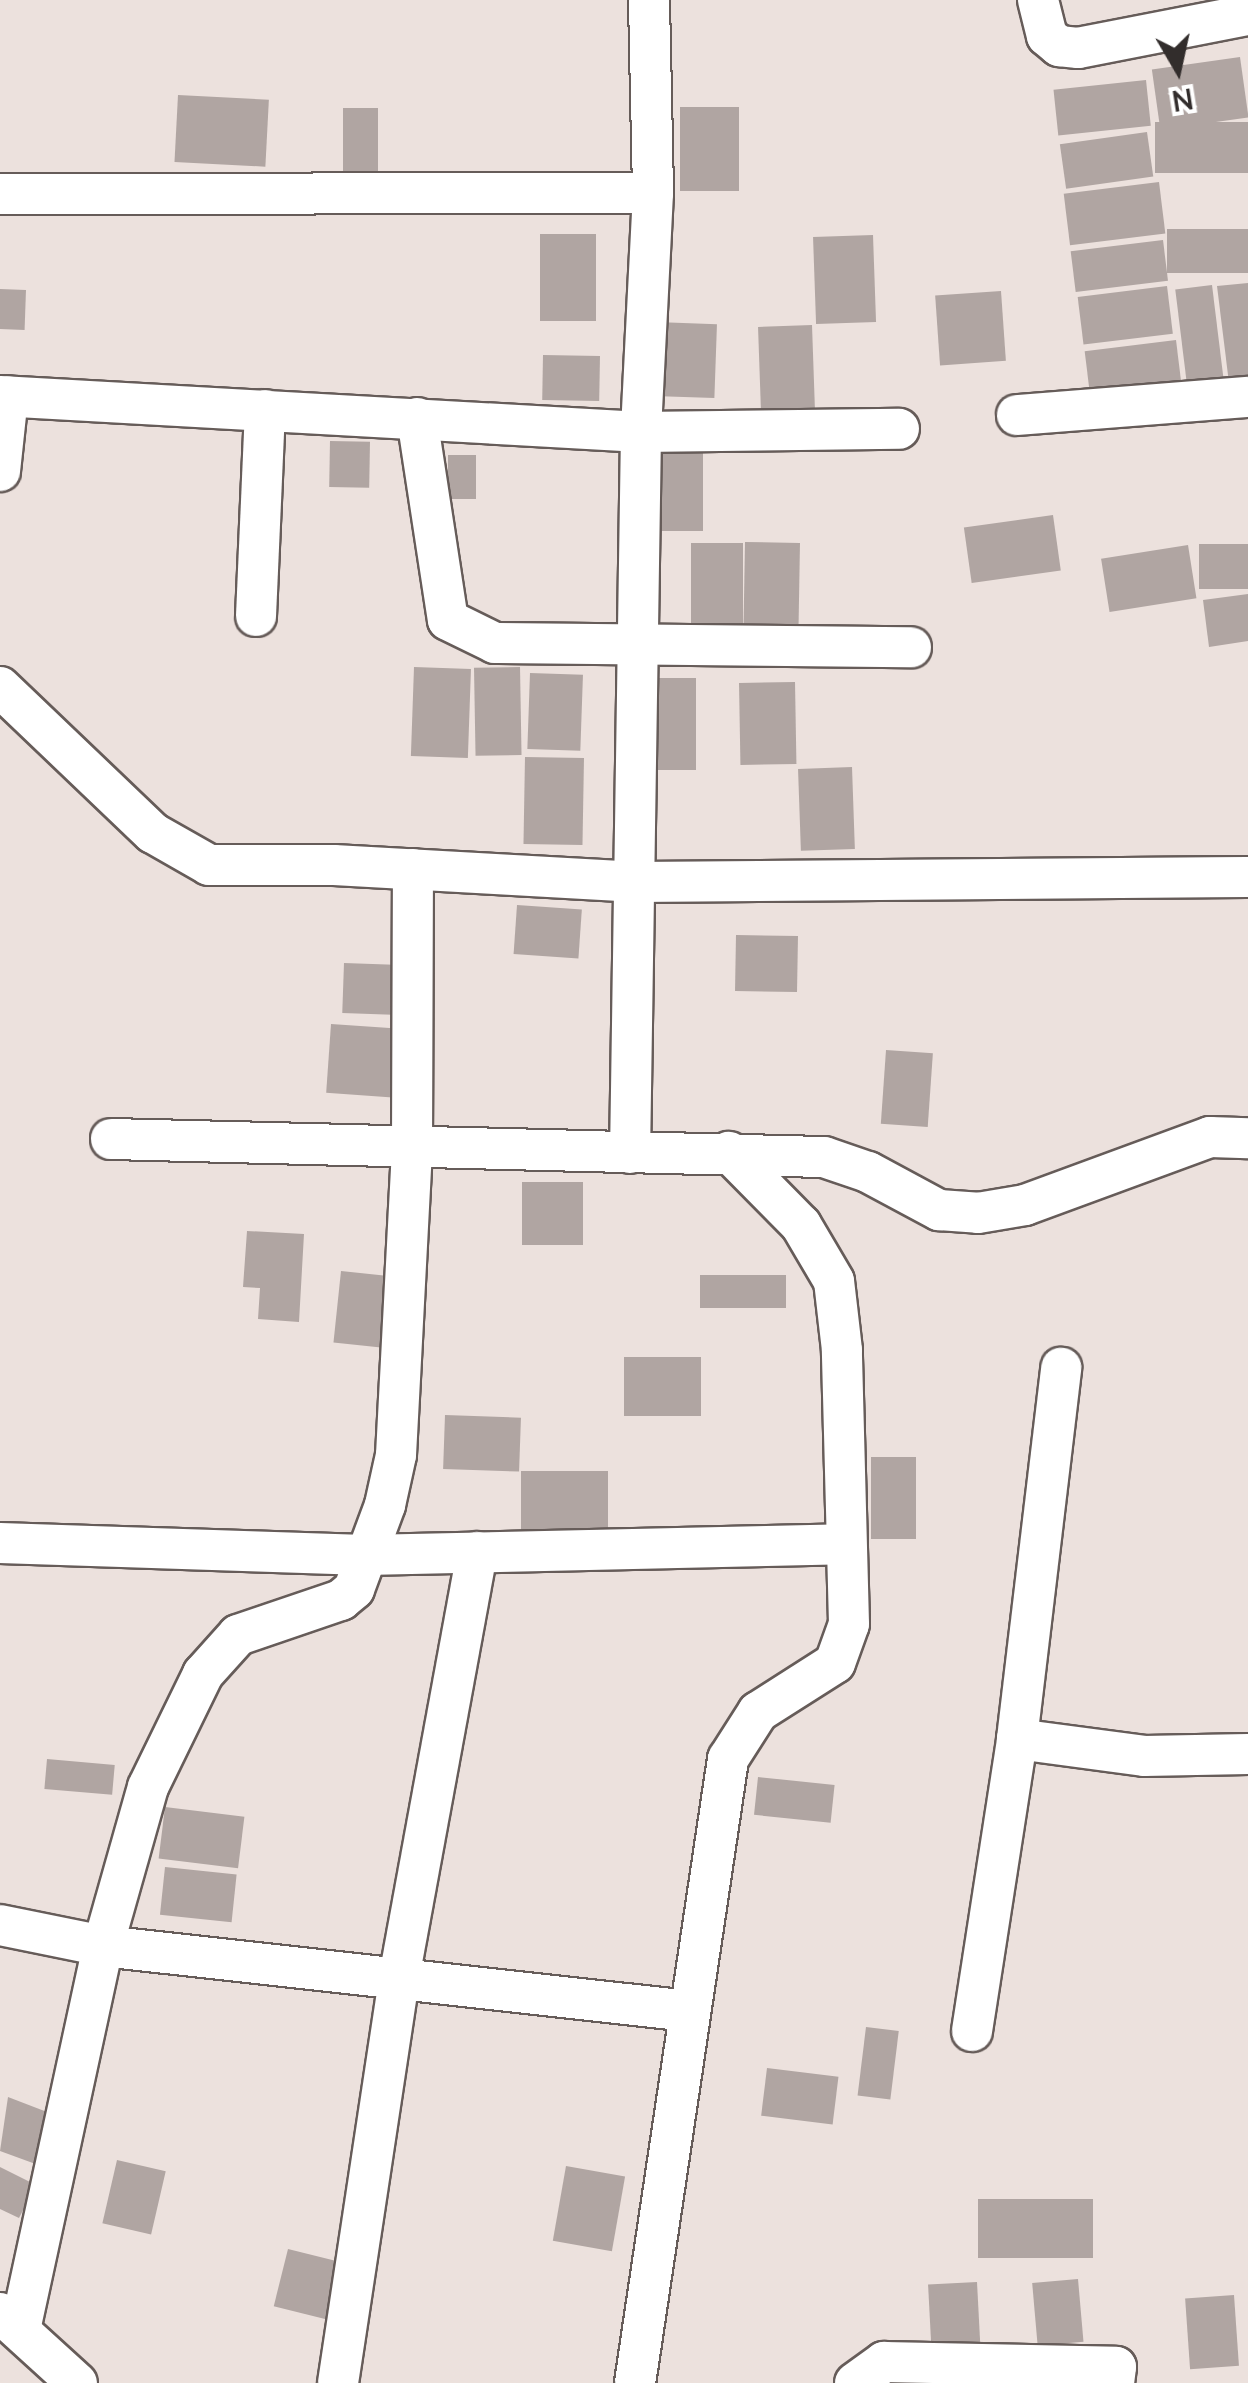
<!DOCTYPE html>
<html>
<head>
<meta charset="utf-8">
<style>
	body { margin:0 }
	#map { position:relative; width:1248px; height:2383px; overflow:hidden; background:#ece1dd; font-family:Mulish,sans-serif }
	div>[style] { position:absolute }
	.building>* { inset:0; background:#b0a5a2; transform-origin:0 0 }
	.roads { filter:drop-shadow(2px 0 #665c59) drop-shadow(-2px 0 #665c59) drop-shadow(0 2px #665c59) drop-shadow(0 -2px #665c59) }
	.minor>* { height:40px; margin:-20px; padding:0 20px; transform-origin:20px; border-radius:20px; background:#fff }
	span { translate:-50% -50%; white-space:nowrap; text-align:center; line-height:1.15; -webkit-text-stroke:10px #fff; paint-order:stroke }
	.north { position:absolute; left:1128px; top:20px; width:100px; height:100px; -webkit-text-stroke:8px #fff; paint-order:stroke; rotate:171deg; font-size:28px; font-weight:700; line-height:40px; text-align:center; color:#322d2c }
	.north::after { content:''; display:block; margin:auto; width:35px; height:45px; background:#322d2c; clip-path:polygon(50% 0,100% 100%,50% 72%,0 100%) }
</style>
</head>
<body>
<div id="map">
	<div class="building">
		<div style="left:1240px;top:57px;width:61px;height:89px;rotate:82deg"></div>
		<div style="left:1146px;top:80px;width:46px;height:93px;rotate:84deg"></div>
		<div style="left:178px;top:95px;width:91px;height:67px;rotate:3deg"></div>
		<div style="left:680px;top:107px;width:59px;height:84px"></div>
		<div style="left:343px;top:108px;width:35px;height:79px"></div>
		<div style="left:1248px;top:122px;width:51px;height:93px;rotate:90deg"></div>
		<div style="left:1147px;top:132px;width:45px;height:88px;rotate:82deg"></div>
		<div style="left:1159px;top:182px;width:52px;height:96px;rotate:83deg"></div>
		<div style="left:1248px;top:229px;width:44px;height:81px;rotate:90deg"></div>
		<div style="left:540px;top:234px;width:56px;height:87px"></div>
		<div style="left:873px;top:235px;width:87px;height:60px;rotate:88deg"></div>
		<div style="left:1163px;top:240px;width:41px;height:93px;rotate:83deg"></div>
		<div style="clip-path:polygon(1248px 283px,1248px 380px,1229px 383px,1217px 286px)"></div>
		<div style="left:1212px;top:285px;width:95px;height:37px;rotate:83deg"></div>
		<div style="left:1167px;top:286px;width:48px;height:90px;rotate:83deg"></div>
		<div style="left:0;top:289px;width:26px;height:40px;rotate:2deg"></div>
		<div style="left:1001px;top:291px;width:70px;height:66px;rotate:86deg"></div>
		<div style="left:656px;top:322px;width:61px;height:74px;rotate:2deg"></div>
		<div style="left:812px;top:325px;width:89px;height:54px;rotate:88deg"></div>
		<div style="left:1176px;top:340px;width:41px;height:92px;rotate:83deg"></div>
		<div style="left:543px;top:355px;width:57px;height:45px;rotate:1deg"></div>
		<div style="left:330px;top:441px;width:40px;height:46px;rotate:1deg"></div>
		<div style="left:644px;top:449px;width:59px;height:82px"></div>
		<div style="left:448px;top:455px;width:28px;height:44px"></div>
		<div style="left:1053px;top:515px;width:56px;height:90px;rotate:82deg"></div>
		<div style="left:745px;top:542px;width:55px;height:92px;rotate:1deg"></div>
		<div style="left:691px;top:543px;width:52px;height:85px"></div>
		<div style="left:1248px;top:544px;width:45px;height:49px;rotate:90deg"></div>
		<div style="left:1188px;top:545px;width:54px;height:88px;rotate:81deg"></div>
		<div style="clip-path:polygon(1248px 594px,1248px 641px,1209px 647px,1203px 600px)"></div>
		<div style="left:414px;top:667px;width:57px;height:89px;rotate:2deg"></div>
		<div style="left:520px;top:667px;width:88px;height:46px;rotate:89deg"></div>
		<div style="left:530px;top:673px;width:53px;height:76px;rotate:2deg"></div>
		<div style="left:696px;top:678px;width:92px;height:54px;rotate:90deg"></div>
		<div style="left:795px;top:682px;width:82px;height:56px;rotate:89deg"></div>
		<div style="left:525px;top:757px;width:59px;height:87px;rotate:1deg"></div>
		<div style="left:852px;top:767px;width:82px;height:54px;rotate:88deg"></div>
		<div style="left:517px;top:905px;width:65px;height:49px;rotate:4deg"></div>
		<div style="left:736px;top:935px;width:62px;height:56px;rotate:1deg"></div>
		<div style="left:344px;top:963px;width:57px;height:50px;rotate:2deg"></div>
		<div style="left:331px;top:1024px;width:77px;height:69px;rotate:4deg"></div>
		<div style="left:886px;top:1050px;width:47px;height:74px;rotate:4deg"></div>
		<div style="left:522px;top:1182px;width:61px;height:63px"></div>
		<div style="clip-path:polygon(247px 1231px,304px 1234px,299px 1322px,258px 1319px,260px 1288px,243px 1287px)"></div>
		<div style="left:341px;top:1271px;width:62px;height:72px;rotate:6deg"></div>
		<div style="left:700px;top:1275px;width:86px;height:33px"></div>
		<div style="left:624px;top:1357px;width:77px;height:59px"></div>
		<div style="left:445px;top:1415px;width:76px;height:54px;rotate:2deg"></div>
		<div style="left:871px;top:1457px;width:45px;height:82px"></div>
		<div style="left:608px;top:1471px;width:60px;height:87px;rotate:90deg"></div>
		<div style="left:47px;top:1759px;width:68px;height:30px;rotate:5deg"></div>
		<div style="left:758px;top:1777px;width:77px;height:38px;rotate:6deg"></div>
		<div style="left:165px;top:1807px;width:80px;height:52px;rotate:7deg"></div>
		<div style="left:165px;top:1867px;width:72px;height:48px;rotate:6deg"></div>
		<div style="left:866px;top:2027px;width:33px;height:69px;rotate:7deg"></div>
		<div style="left:767px;top:2068px;width:72px;height:48px;rotate:7deg"></div>
		<div style="clip-path:polygon(8px 2097px,60px 2117px,41px 2166px,0 2151px)"></div>
		<div style="left:117px;top:2160px;width:50px;height:65px;rotate:13deg"></div>
		<div style="left:566px;top:2166px;width:60px;height:76px;rotate:10deg"></div>
		<div style="clip-path:polygon(0 2167px,36px 2185px,19px 2218px,0 2209px)"></div>
		<div style="left:978px;top:2199px;width:115px;height:59px"></div>
		<div style="left:288px;top:2249px;width:57px;height:59px;rotate:14deg"></div>
		<div style="left:1078px;top:2279px;width:63px;height:46px;rotate:85deg"></div>
		<div style="left:977px;top:2282px;width:62px;height:49px;rotate:87deg"></div>
		<div style="left:1234px;top:2295px;width:71px;height:49px;rotate:86deg"></div>
	</div>
	<div class="roads">
		<div class="minor">
			<div style="left:649px;top:0;width:193px;rotate:88.8deg"></div>
			<div style="left:1038px;top:0;width:37px;rotate:76deg"></div>
			<div style="left:1047px;top:36px;width:16px;rotate:40deg"></div>
			<div style="left:1059px;top:46px;width:19px;rotate:6deg"></div>
			<div style="left:1078px;top:48px;width:173px;rotate:-11deg"></div>
			<div style="left:0;top:194px;width:653px;rotate:-0.09deg"></div>
			<div style="left:653px;top:193px;width:239px;rotate:92.9deg"></div>
			<div style="left:641px;top:432px;width:721px;rotate:90.87deg"></div>
			<div style="left:0;top:396px;width:642px;rotate:3.21deg"></div>
			<div style="left:641px;top:432px;width:258px;rotate:-0.7deg"></div>
			<div style="left:1017px;top:415px;width:232px;rotate:-4.5deg"></div>
			<div style="left:417px;top:418px;width:204px;rotate:81.3deg"></div>
			<div style="left:448px;top:620px;width:52px;rotate:26.1deg"></div>
			<div style="left:495px;top:643px;width:416px;rotate:0.6deg"></div>
			<div style="left:0;top:471px;width:75px;rotate:-83.9deg"></div>
			<div style="left:256px;top:616px;width:206px;rotate:-87.5deg"></div>
			<div style="left:0;top:687px;width:211px;rotate:43.7deg"></div>
			<div style="left:153px;top:833px;width:64px;rotate:29.7deg"></div>
			<div style="left:209px;top:865px;width:125px"></div>
			<div style="left:334px;top:865px;width:300px;rotate:3.2deg"></div>
			<div style="left:634px;top:882px;width:614px;rotate:-0.47deg"></div>
			<div style="left:111px;top:1139px;width:713px;rotate:1.45deg"></div>
			<div style="left:824px;top:1157px;width:46px;rotate:18.8deg"></div>
			<div style="left:868px;top:1172px;width:81px;rotate:28.2deg"></div>
			<div style="left:939px;top:1210px;width:39px;rotate:4deg"></div>
			<div style="left:978px;top:1213px;width:48px;rotate:-9.7deg"></div>
			<div style="left:1025px;top:1205px;width:197px;rotate:-20.2deg"></div>
			<div style="left:1210px;top:1137px;width:38px;rotate:2deg"></div>
			<div style="left:0;top:1543px;width:365px;rotate:1.9deg"></div>
			<div style="left:365px;top:1555px;width:479px;rotate:-1.3deg"></div>
			<div style="left:1017px;top:1739px;width:374px;rotate:-83.2deg"></div>
			<div style="left:0;top:1925px;width:105px;rotate:11.5deg"></div>
			<div style="left:103px;top:1946px;width:590px;rotate:6.33deg"></div>
			<div style="left:972px;top:2031px;width:295px;rotate:-81.2deg"></div>
			<div style="left:1017px;top:1739px;width:128px;rotate:7.6deg"></div>
			<div style="left:1144px;top:1756px;width:104px;rotate:-1.1deg"></div>
			<div style="left:0;top:2313px;width:104px;rotate:42.3deg"></div>
			<div style="left:20px;top:2330px;width:393px;rotate:-77.8deg"></div>
			<div style="left:103px;top:1946px;width:165px;rotate:-74.2deg"></div>
			<div style="left:148px;top:1787px;width:126px;rotate:-64deg"></div>
			<div style="left:203px;top:1674px;width:52px;rotate:-48.1deg"></div>
			<div style="left:238px;top:1635px;width:109px;rotate:-18.8deg"></div>
			<div style="left:341px;top:1600px;width:17px;rotate:-40deg"></div>
			<div style="left:354px;top:1589px;width:90px;rotate:-69.7deg"></div>
			<div style="left:385px;top:1505px;width:51px;rotate:-77.6deg"></div>
			<div style="left:396px;top:1455px;width:309px;rotate:-87deg"></div>
			<div style="left:412px;top:1146px;width:277px;rotate:-89.8deg"></div>
			<div style="left:338px;top:2383px;width:410px;rotate:-81.4deg"></div>
			<div style="left:399px;top:1978px;width:433px;rotate:-79.6deg"></div>
			<div style="left:635px;top:2383px;width:631px;rotate:-81.52deg"></div>
			<div style="left:728px;top:1759px;width:56px;rotate:-57.4deg"></div>
			<div style="left:758px;top:1712px;width:91px;rotate:-32.5deg"></div>
			<div style="left:835px;top:1663px;width:41px;rotate:-70.3deg"></div>
			<div style="left:849px;top:1624px;width:274px;rotate:-91.5deg"></div>
			<div style="left:842px;top:1350px;width:69px;rotate:-96.6deg"></div>
			<div style="left:834px;top:1281px;width:65px;rotate:-120.5deg"></div>
			<div style="left:801px;top:1225px;width:103px;rotate:-134.6deg"></div>
			<div style="left:855px;top:2383px;width:36px;rotate:-36deg"></div>
			<div style="left:884px;top:2362px;width:232px;rotate:1.2deg"></div>
			<div style="left:1116px;top:2367px;width:16px;rotate:97deg"></div>
		</div>
	</div>
	<div class="north">N</div>
</div>
</body>
</html>
